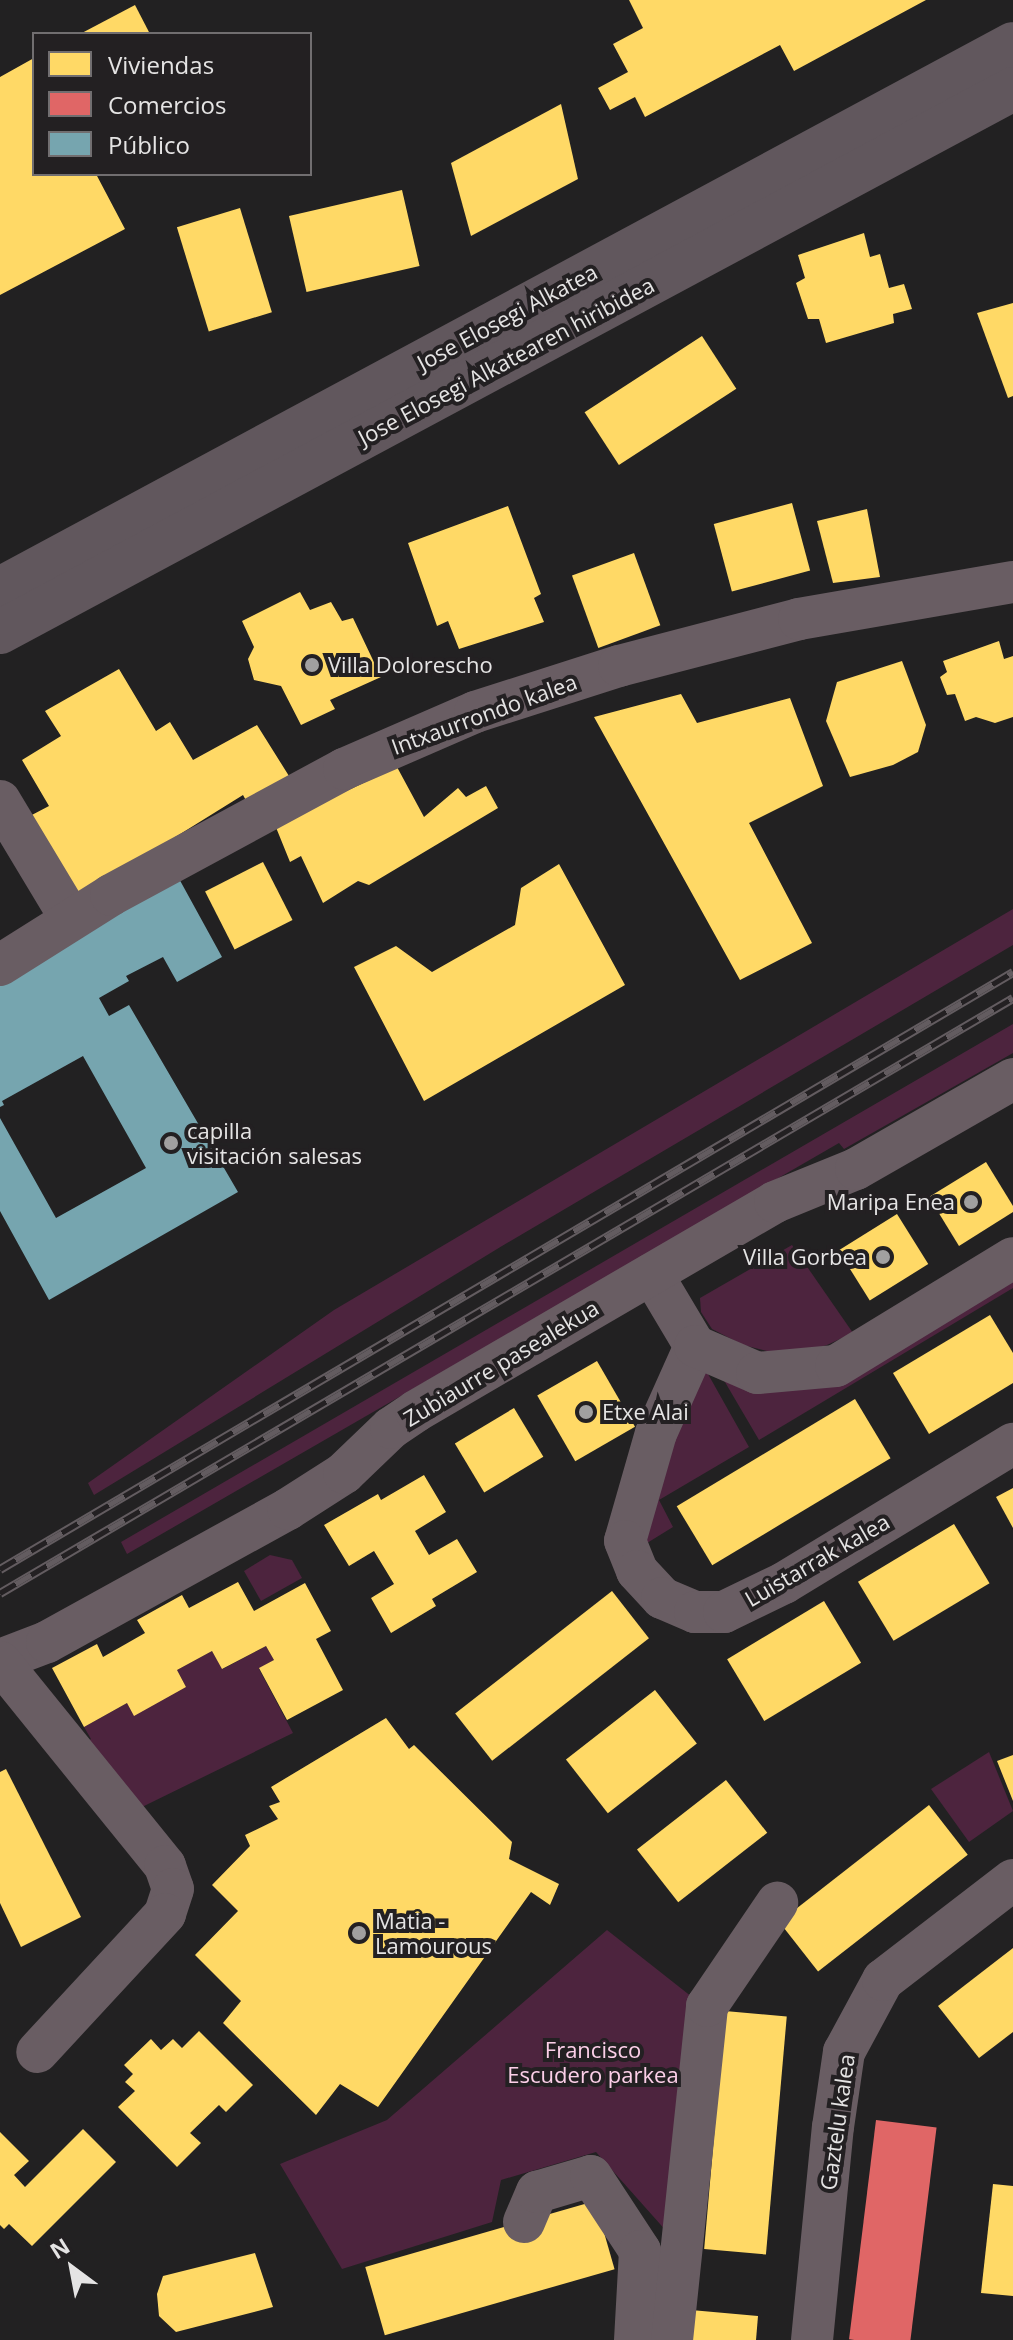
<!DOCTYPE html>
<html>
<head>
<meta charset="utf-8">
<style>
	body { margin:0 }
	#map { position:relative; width:1013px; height:2340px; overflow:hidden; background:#222122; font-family:"Open Sans",sans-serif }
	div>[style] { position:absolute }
	.green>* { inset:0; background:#4d243e }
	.homes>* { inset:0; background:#ffd966; transform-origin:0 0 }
	.shops>* { inset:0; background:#e06666; transform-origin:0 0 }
	.public>* { inset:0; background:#76a5af }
	.street>* { height:42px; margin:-21px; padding:0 21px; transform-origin:21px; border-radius:21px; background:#695d63 }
	.secondary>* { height:44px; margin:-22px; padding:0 22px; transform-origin:22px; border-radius:22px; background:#61575d }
	.rail>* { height:9px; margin-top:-4.5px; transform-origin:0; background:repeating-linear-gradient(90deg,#232022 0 18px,#635c60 0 36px); box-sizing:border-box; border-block:2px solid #635c60 }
	.dots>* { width:22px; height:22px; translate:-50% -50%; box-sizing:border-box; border:4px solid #232022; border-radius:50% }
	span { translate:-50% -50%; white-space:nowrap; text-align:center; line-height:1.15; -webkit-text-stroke:8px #232022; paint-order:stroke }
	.street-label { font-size:22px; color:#e5e4e4 }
	.poi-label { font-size:22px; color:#e5e4e4 }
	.left { translate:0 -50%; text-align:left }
	.right { translate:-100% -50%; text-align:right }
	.park-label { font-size:22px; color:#fccfe8 }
	.legend { position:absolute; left:32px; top:32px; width:280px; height:144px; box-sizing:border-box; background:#232022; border:2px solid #716e70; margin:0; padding:10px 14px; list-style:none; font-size:24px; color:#e5e4e4 }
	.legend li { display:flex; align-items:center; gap:16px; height:40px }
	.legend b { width:40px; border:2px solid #716e70 }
	.north { position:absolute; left:32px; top:2228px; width:80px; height:80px; -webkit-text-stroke:6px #232022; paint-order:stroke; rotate:328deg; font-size:22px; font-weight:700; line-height:32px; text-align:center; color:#e5e4e4 }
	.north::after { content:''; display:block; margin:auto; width:28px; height:36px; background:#e5e4e4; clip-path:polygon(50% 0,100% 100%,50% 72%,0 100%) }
</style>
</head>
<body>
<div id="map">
	<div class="green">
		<div style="clip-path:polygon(1013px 909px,1013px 945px,502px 1246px,94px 1495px,88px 1483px,334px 1310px)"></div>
		<div style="clip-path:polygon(1013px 1024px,1013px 1053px,844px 1149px,839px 1143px,127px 1554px,121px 1542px)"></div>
		<div style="clip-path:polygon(792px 1245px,853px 1333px,827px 1345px,799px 1353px,771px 1352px,743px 1345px,712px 1329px,701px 1312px,700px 1298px)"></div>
		<div style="clip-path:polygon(1013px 1273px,1013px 1288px,759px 1440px,722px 1377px,753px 1387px)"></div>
		<div style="clip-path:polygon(695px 1368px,708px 1374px,749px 1447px,659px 1500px,673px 1527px,639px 1548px)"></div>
		<div style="clip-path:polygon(270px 1555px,292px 1560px,302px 1578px,261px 1601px,244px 1571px)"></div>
		<div style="clip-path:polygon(266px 1646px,274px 1660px,259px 1669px,293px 1733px,140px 1808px,86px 1742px,91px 1739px,84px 1727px,127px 1703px,186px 1687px,177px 1670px,212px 1651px,223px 1669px)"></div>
		<div style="clip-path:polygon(989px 1752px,1013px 1811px,969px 1842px,931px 1789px)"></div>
		<div style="clip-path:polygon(607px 1930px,692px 1997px,668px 2233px,596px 2152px,501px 2180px,492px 2222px,342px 2269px,280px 2164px,387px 2120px)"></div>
	</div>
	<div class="homes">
		<div style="clip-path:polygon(629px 0,926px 0,794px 71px,780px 45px,645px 117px,635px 97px,610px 110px,598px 88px,628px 72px,613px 44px,643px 28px)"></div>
		<div style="clip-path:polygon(135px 5px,150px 34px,80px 34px)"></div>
		<div style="clip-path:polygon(34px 58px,34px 174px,96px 174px,125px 229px,0 295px,0 77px)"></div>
		<div style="clip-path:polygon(561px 104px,578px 179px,471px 236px,451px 163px)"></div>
		<div style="left:402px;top:190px;width:78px;height:116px;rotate:77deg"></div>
		<div style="left:240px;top:208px;width:109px;height:66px;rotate:73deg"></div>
		<div style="clip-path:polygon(864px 233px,870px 257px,880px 254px,889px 288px,904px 284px,912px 309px,893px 314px,894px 323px,826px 343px,819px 319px,808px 319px,796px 283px,805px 278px,798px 255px)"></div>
		<div style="clip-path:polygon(1013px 303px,1013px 396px,1008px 398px,977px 313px)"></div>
		<div style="left:702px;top:336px;width:63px;height:140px;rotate:57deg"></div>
		<div style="left:792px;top:503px;width:70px;height:81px;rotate:75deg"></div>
		<div style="clip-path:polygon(508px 506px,541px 594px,534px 598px,544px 622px,459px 649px,448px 621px,437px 626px,408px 543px)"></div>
		<div style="clip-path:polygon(867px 509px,880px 577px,833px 583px,817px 521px)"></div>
		<div style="left:634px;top:553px;width:77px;height:66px;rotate:70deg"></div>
		<div style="clip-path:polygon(300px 592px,310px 610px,331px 602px,342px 621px,353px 618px,381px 677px,330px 700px,335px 709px,301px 725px,281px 686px,254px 680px,248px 659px,254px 647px,242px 621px)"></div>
		<div style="clip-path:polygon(999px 641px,1004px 659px,1013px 656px,1013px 717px,995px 723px,976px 717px,965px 721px,955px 694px,947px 695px,940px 677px,947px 672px,943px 661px)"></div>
		<div style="clip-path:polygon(902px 661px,926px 725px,918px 752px,893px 765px,850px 777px,826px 721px,837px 682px)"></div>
		<div style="clip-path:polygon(119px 669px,156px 731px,170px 722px,193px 760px,257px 725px,289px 776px,249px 806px,243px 795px,74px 900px,28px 817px,49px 806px,22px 760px,61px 736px,45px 711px)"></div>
		<div style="clip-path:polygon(681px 694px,697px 723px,790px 698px,823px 786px,749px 823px,812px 943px,740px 980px,594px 717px)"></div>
		<div style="clip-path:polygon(397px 767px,424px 817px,458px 788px,466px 797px,486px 786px,498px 808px,369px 885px,358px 881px,323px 903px,301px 856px,290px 862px,275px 825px)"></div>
		<div style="left:263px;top:862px;width:65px;height:65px;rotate:63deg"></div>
		<div style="clip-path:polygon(559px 864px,625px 985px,424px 1101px,354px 967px,396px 946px,432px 972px,515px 925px,521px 888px)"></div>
		<div style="clip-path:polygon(986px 1162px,1013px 1206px,1013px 1212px,959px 1246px,929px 1197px)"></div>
		<div style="left:897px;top:1214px;width:59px;height:69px;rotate:58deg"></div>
		<div style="clip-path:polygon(990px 1315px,1013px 1353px,1013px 1383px,929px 1434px,893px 1373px)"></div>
		<div style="left:597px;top:1361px;width:76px;height:69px;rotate:60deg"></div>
		<div style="left:855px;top:1399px;width:69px;height:208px;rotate:59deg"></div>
		<div style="left:514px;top:1408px;width:57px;height:69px;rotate:59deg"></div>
		<div style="clip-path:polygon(424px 1475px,446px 1512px,415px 1531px,429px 1555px,457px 1539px,477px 1572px,432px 1599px,436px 1606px,391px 1633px,371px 1598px,394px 1584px,374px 1551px,349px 1566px,324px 1525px,378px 1494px,381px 1500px)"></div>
		<div style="clip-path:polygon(1013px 1488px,1013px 1528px,996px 1497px)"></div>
		<div style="left:954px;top:1524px;width:69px;height:112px;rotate:59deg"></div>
		<div style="clip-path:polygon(238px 1582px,254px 1611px,305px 1583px,331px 1631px,316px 1639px,343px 1690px,287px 1720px,259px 1668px,274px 1660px,266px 1646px,222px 1669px,212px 1651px,177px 1670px,186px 1687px,134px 1716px,127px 1703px,84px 1727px,52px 1668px,97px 1644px,103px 1657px,145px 1633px,137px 1620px,182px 1595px,189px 1608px)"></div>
		<div style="left:612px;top:1591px;width:60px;height:199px;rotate:52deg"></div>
		<div style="left:824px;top:1601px;width:72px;height:113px;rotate:59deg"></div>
		<div style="left:655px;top:1690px;width:68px;height:113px;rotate:52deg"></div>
		<div style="clip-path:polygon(386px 1718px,409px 1749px,414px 1745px,512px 1842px,509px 1859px,559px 1884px,550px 1905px,531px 1892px,378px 2107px,340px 2084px,316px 2115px,223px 2023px,241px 2001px,195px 1955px,238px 1911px,212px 1885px,250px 1846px,245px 1835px,278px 1819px,269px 1806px,280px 1802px,271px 1787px)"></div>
		<div style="clip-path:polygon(1013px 1755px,1013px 1801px,997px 1761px)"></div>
		<div style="clip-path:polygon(6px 1769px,81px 1917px,21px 1947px,0 1903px,0 1772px)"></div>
		<div style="left:726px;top:1780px;width:67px;height:113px;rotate:52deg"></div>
		<div style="left:929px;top:1805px;width:63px;height:190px;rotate:52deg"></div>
		<div style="clip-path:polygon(1013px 1948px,1013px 2032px,979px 2058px,938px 2006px)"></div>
		<div style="left:725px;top:2011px;width:62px;height:239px;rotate:5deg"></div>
		<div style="clip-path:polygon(199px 2031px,253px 2085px,226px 2112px,219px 2105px,190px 2133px,201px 2143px,177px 2167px,118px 2107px,135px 2091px,125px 2082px,133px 2074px,124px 2065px,151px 2039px,161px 2050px,173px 2039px,182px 2048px)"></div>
		<div style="clip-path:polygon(83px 2129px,116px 2162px,32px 2246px,9px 2224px,4px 2229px,0 2225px,0 2132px,29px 2161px,14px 2175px,25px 2187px)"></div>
		<div style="clip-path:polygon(993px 2184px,1013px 2186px,1013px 2296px,981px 2293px)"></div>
		<div style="left:595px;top:2201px;width:71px;height:239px;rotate:74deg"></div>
		<div style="clip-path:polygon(255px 2253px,273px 2307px,176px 2332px,159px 2316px,157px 2294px,163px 2276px)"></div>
		<div style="clip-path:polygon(691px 2310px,758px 2316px,756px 2340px,689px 2340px)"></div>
	</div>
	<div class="shops">
		<div style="left:876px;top:2120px;width:61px;height:221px;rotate:7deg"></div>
	</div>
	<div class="public">
		<div style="clip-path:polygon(177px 875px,222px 957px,177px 982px,163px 957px,126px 976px,129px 981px,99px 998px,109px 1016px,129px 1005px,238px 1192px,49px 1300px,0 1211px,0 1118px,56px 1218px,146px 1168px,83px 1056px,2px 1101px,4px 1105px,0 1107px,0 979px)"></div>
	</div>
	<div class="street">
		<div style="left:0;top:801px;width:138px;rotate:59deg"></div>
		<div style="left:0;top:965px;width:131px;rotate:-32.2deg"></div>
		<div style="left:111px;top:895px;width:265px;rotate:-28.4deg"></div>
		<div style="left:344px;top:769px;width:143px;rotate:-23.5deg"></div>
		<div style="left:475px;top:712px;width:151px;rotate:-17.7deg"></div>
		<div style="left:619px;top:666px;width:186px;rotate:-14.6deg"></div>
		<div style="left:799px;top:619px;width:217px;rotate:-9.8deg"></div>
		<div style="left:652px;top:1274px;width:84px;rotate:59.2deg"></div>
		<div style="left:695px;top:1346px;width:95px;rotate:114.1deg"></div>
		<div style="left:656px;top:1433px;width:112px;rotate:106deg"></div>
		<div style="left:625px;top:1541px;width:32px;rotate:68deg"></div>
		<div style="left:637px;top:1571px;width:37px;rotate:47deg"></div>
		<div style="left:662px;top:1598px;width:36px;rotate:23deg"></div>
		<div style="left:695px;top:1612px;width:29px"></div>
		<div style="left:724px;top:1612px;width:67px;rotate:-25.8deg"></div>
		<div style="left:784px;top:1583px;width:268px;rotate:-31.3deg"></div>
		<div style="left:695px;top:1346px;width:68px;rotate:23.5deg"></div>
		<div style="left:757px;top:1373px;width:79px;rotate:-5.1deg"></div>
		<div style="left:836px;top:1366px;width:207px;rotate:-31.4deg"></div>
		<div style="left:0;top:1660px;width:50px;rotate:-21deg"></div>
		<div style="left:47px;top:1642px;width:275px;rotate:-28.9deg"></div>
		<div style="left:288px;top:1509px;width:67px;rotate:-32.7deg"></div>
		<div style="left:344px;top:1473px;width:65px;rotate:-43.8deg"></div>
		<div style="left:391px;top:1428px;width:30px;rotate:-34deg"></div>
		<div style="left:416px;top:1411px;width:415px;rotate:-30.2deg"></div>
		<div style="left:775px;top:1202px;width:87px;rotate:-22.2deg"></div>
		<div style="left:856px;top:1169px;width:181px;rotate:-29.8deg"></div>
		<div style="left:0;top:1662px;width:262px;rotate:51deg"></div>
		<div style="left:165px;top:1866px;width:24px;rotate:71deg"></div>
		<div style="left:173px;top:1889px;width:26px;rotate:108deg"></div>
		<div style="left:165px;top:1914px;width:188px;rotate:132.8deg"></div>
		<div style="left:524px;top:2222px;width:33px;rotate:-67deg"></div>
		<div style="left:537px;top:2192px;width:56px;rotate:-16.5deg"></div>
		<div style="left:591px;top:2176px;width:90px;rotate:56.8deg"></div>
		<div style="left:640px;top:2251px;width:89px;rotate:93.2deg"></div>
		<div style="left:672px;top:2340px;width:336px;rotate:-84deg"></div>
		<div style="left:707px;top:2006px;width:125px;rotate:-55.8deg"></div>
		<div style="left:812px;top:2340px;width:214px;rotate:-84.4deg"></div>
		<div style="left:833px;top:2127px;width:76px;rotate:-81.7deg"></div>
		<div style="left:844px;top:2052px;width:82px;rotate:-61.6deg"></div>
		<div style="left:883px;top:1980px;width:164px;rotate:-37.6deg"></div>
	</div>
	<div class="secondary">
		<div style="left:0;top:589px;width:1150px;rotate:-28.28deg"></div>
		<div style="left:0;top:632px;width:1149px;rotate:-28.19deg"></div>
	</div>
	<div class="rail">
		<div style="left:0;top:1569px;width:1176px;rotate:-30.51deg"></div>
		<div style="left:0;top:1593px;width:1175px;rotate:-30.43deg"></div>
	</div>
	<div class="dots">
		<div style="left:312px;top:665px;background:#a1a0a0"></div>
		<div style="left:171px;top:1143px;background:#a1a0a0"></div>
		<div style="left:971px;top:1202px;background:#a1a0a0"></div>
		<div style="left:883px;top:1257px;background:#a1a0a0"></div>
		<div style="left:586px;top:1412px;background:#a1a0a0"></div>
		<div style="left:359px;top:1933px;background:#a1a0a0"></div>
	</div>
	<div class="street-label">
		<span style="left:507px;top:317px;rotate:-28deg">Jose Elosegi Alkatea</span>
		<span style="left:506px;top:361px;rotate:-28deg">Jose Elosegi Alkatearen hiribidea</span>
		<span style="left:484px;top:714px;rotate:-20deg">Intxaurrondo kalea</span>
		<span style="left:501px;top:1363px;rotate:-31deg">Zubiaurre pasealekua</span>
		<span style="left:817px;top:1560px;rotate:-30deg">Luistarrak kalea</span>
		<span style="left:837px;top:2122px;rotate:-82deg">Gaztelu kalea</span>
	</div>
	<div class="poi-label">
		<span class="left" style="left:328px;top:665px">Villa Dolorescho</span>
		<span class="left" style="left:187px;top:1143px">capilla<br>visitación salesas</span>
		<span class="right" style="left:955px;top:1202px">Maripa Enea</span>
		<span class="right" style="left:867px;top:1257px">Villa Gorbea</span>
		<span class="left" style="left:602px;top:1412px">Etxe Alai</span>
		<span class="left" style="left:375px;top:1933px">Matia -<br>Lamourous</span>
	</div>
	<div class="park-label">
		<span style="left:593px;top:2062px">Francisco<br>Escudero parkea</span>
	</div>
	<ul class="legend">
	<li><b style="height:22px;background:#ffd966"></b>Viviendas</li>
	<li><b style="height:22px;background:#e06666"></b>Comercios</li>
	<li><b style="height:22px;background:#76a5af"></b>Público</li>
	</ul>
	<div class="north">N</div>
</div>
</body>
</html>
